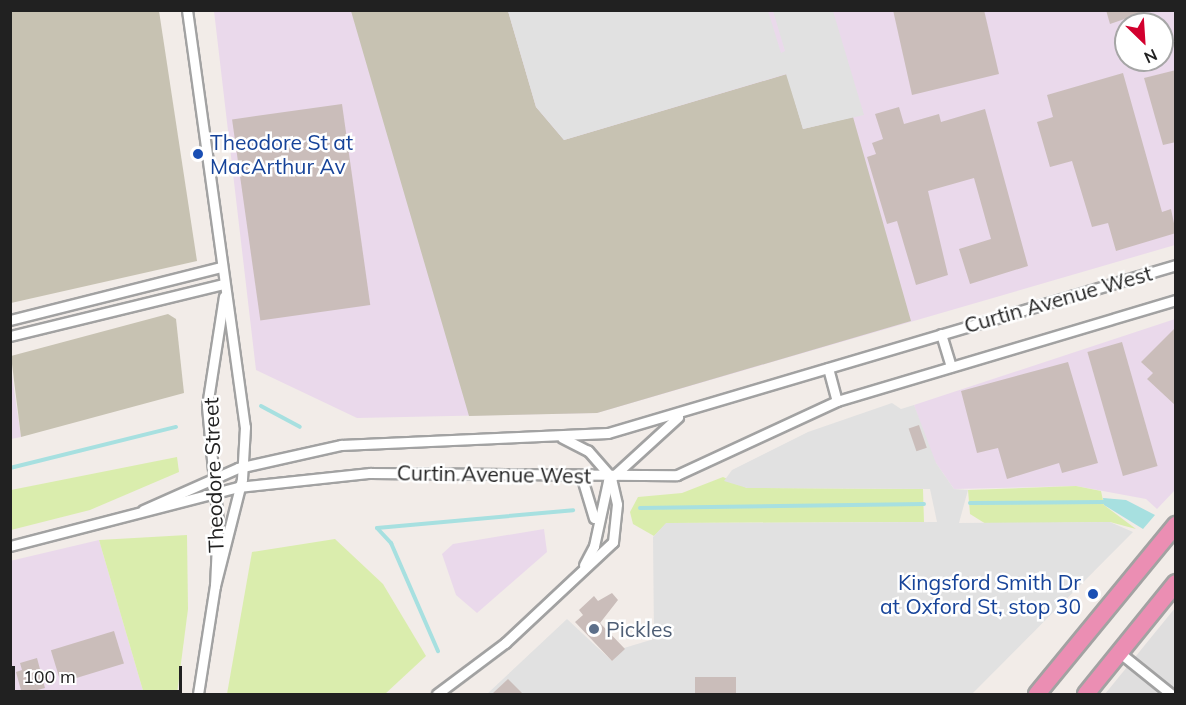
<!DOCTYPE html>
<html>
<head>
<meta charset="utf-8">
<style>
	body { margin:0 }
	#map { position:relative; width:1186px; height:705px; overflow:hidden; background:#f2ece8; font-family:Mulish,sans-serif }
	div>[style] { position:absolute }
	.residential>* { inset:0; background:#dfdede }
	.industrial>* { inset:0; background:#ead9eb }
	.construction>* { inset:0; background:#c7c2b2 }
	.grass>* { inset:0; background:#daedad }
	.parking>* { inset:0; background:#e1e1e1 }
	.water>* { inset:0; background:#a7e0e0 }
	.stream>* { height:4px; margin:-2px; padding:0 2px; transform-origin:2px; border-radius:2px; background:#a7e0e0 }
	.building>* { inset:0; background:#cabdba; transform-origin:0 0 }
	.roads { filter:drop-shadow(2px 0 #a2a2a2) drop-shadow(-2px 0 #a2a2a2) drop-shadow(0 2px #a2a2a2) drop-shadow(0 -2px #a2a2a2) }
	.street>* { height:9px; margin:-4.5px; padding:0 4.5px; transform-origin:4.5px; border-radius:4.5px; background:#fff }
	.highway>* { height:16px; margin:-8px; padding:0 8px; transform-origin:8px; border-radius:8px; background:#eb8eb3 }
	.dots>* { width:16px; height:16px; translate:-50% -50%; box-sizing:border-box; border:3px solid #fff; border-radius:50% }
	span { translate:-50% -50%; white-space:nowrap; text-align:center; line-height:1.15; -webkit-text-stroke:5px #fff; paint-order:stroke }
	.transit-label { font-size:21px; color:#164399 }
	.left { translate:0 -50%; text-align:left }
	.right { translate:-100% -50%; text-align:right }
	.street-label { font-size:21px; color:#212121 }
	.service-label { font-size:21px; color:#4e5e75 }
	.frame { position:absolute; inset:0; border:12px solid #212121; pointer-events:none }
	.north { position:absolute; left:1114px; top:12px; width:60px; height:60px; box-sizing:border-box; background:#fff; border:2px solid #a6a6a6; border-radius:50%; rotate:155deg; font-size:16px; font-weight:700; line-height:24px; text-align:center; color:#212121 }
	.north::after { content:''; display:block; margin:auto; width:21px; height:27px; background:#d2002e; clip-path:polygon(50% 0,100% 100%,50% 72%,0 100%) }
	.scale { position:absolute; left:12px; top:666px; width:170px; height:27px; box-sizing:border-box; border:3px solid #212121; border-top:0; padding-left:8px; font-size:18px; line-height:21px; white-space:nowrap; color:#212121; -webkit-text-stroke:4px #fff; paint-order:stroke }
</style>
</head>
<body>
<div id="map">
	<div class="residential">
		<div style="clip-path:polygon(1175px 608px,1175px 694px,1105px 694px)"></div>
	</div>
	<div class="industrial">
		<div style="clip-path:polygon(evenodd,214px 11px,1175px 11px,1175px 245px,597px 413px,357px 418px,256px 370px,214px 11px,1126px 24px,1162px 24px,1162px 60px,1126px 60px,1126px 24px)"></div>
		<div style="clip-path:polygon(1175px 319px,1175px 490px,1157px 509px,1146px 499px,1076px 486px,954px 489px,931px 456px,914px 405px)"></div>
		<div style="clip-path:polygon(10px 362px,21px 437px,11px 439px,10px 439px)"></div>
		<div style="clip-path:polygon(544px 529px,547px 552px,477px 613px,456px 595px,442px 554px,453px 544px)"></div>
		<div style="clip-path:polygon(99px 540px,144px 694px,11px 694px,10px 561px)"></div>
	</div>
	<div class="construction">
		<div style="clip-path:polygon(10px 11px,159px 11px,197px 261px,11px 303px)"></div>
		<div style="clip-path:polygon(351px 11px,508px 11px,536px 107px,564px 140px,787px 74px,803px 129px,853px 117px,911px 321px,597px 413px,469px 416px)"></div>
		<div style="clip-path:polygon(168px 314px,176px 319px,184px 393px,21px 437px,11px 356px)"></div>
	</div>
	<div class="grass">
		<div style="clip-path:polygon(177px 457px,179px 472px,90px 510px,11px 530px,11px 490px)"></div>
		<div style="clip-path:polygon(723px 477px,747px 488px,923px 489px,924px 522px,667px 523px,654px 536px,633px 524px,630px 512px,638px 497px,682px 493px)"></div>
		<div style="clip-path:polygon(1076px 486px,1101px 491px,1104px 505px,1136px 529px,1110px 522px,986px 524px,970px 514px,968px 490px)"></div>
		<div style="clip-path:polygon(187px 535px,188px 609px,177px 694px,144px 694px,99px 540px)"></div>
		<div style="clip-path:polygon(335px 539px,383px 584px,426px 656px,385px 694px,227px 694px,252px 552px)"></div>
	</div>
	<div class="parking">
		<div style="clip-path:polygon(508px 11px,768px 11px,781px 53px,785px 51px,773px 11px,833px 11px,864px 115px,803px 129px,786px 74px,564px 140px,536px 107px)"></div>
		<div style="clip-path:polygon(892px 403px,901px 409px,914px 405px,936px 463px,954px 489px,968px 490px,959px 523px,1110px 522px,1133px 532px,972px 694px,487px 694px,567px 619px,612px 661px,624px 648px,654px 639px,653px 537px,666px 523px,937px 522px,930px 489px,747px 488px,724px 481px,732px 470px,808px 432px)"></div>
	</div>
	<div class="water">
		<div style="clip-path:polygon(1103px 498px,1126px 500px,1155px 515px,1143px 529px,1104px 505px)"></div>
	</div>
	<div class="stream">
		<div style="left:261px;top:406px;width:44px;rotate:28.3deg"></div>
		<div style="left:10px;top:468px;width:171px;rotate:-13.9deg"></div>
		<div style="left:970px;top:503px;width:134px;rotate:-0.4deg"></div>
		<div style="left:640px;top:508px;width:284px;rotate:-0.8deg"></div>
		<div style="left:377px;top:528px;width:197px;rotate:-5.2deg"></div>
		<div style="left:377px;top:528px;width:21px;rotate:47deg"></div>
		<div style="left:391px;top:543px;width:118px;rotate:66.5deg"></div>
	</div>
	<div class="building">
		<div style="clip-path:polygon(893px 10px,984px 10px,999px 74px,912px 95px)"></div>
		<div style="clip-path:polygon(1106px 10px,1145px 10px,1145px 12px,1110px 24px)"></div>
		<div style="clip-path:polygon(1176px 70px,1176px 142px,1163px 145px,1144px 78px)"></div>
		<div style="clip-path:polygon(1123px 73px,1162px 212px,1171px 209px,1176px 233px,1116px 251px,1108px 223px,1092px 227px,1072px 161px,1050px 167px,1037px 122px,1053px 117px,1047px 95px)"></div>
		<div style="left:342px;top:104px;width:203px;height:111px;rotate:82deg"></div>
		<div style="clip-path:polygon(899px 107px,904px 124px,939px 114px,941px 122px,985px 109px,1028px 266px,970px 284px,959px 249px,991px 239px,974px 178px,928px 191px,948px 275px,916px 285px,897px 221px,887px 224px,867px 157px,876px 154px,872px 143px,883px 139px,875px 114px)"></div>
		<div style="clip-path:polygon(1176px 327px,1176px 406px,1147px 379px,1153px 373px,1141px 362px)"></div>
		<div style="left:1122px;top:342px;width:129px;height:36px;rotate:74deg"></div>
		<div style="clip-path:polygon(1068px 362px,1098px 463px,1062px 473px,1059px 463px,1007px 479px,998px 448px,977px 453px,961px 391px)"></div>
		<div style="left:919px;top:425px;width:24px;height:11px;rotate:71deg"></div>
		<div style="clip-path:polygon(612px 593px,618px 600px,600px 623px,625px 649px,612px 661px,575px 622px,583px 615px,579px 610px,594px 596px,598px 601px)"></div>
		<div style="left:114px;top:631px;width:34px;height:66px;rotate:73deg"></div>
		<div style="clip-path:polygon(37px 658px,45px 688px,22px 694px,16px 672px,22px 670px,20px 663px)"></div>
		<div style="left:695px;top:677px;width:41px;height:17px"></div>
		<div style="clip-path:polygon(508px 679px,523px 694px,492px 694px)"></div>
	</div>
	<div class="roads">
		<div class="street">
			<div style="left:187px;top:10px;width:421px;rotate:82.1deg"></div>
			<div style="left:245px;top:427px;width:52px;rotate:93.3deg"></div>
			<div style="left:242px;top:479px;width:110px;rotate:104.2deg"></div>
			<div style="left:10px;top:320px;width:218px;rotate:-14.1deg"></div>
			<div style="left:941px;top:334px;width:34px;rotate:73deg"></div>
			<div style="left:10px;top:336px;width:219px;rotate:-13.7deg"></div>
			<div style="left:828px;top:368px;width:34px;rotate:75deg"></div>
			<div style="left:581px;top:475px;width:45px;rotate:73.2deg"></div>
			<div style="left:143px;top:510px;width:104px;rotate:-23.9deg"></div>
			<div style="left:238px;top:468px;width:106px;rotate:-12.6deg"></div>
			<div style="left:341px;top:445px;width:267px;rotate:-2.6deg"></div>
			<div style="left:608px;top:433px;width:592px;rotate:-16.48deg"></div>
			<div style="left:10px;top:546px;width:236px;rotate:-14.5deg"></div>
			<div style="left:238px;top:487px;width:133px;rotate:-6.1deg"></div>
			<div style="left:370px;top:473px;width:307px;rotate:0.4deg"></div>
			<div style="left:677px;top:475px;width:176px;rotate:-24.8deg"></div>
			<div style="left:837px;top:401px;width:354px;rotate:-16.6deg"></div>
			<div style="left:584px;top:565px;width:21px;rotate:-62deg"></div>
			<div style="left:594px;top:546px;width:66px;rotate:-77.8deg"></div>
			<div style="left:608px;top:481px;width:95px;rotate:-42.4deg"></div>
			<div style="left:1120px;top:653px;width:65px;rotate:38.8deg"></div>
			<div style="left:198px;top:694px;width:109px;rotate:-81.1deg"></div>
			<div style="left:215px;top:586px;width:63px;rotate:-87.3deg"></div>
			<div style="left:218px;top:523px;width:118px;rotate:-95.4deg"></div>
			<div style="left:207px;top:406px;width:111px;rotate:-81.2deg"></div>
			<div style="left:437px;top:694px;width:85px;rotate:-36.9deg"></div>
			<div style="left:505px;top:643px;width:148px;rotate:-43.1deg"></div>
			<div style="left:613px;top:542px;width:38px;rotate:-84deg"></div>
			<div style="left:617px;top:504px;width:28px;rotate:-103deg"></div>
			<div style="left:611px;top:477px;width:35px;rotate:-131deg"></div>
			<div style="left:588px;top:451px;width:29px;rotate:-153deg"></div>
		</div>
		<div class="highway">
			<div style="left:1037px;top:694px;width:219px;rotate:-50.6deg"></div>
			<div style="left:1086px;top:694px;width:143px;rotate:-51deg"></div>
		</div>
	</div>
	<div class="dots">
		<div style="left:198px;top:154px;background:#1a4fb4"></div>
		<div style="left:1093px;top:594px;background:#1a4fb4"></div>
		<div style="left:594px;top:629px;background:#5c6f8a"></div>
	</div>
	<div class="transit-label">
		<span class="left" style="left:210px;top:154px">Theodore St at<br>MacArthur Av</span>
		<span class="right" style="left:1081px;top:594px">Kingsford Smith Dr<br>at Oxford St, stop 30</span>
	</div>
	<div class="street-label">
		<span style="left:1058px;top:299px;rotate:-16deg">Curtin Avenue West</span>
		<span style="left:494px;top:474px;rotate:1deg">Curtin Avenue West</span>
		<span style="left:213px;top:475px;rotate:-92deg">Theodore Street</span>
	</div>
	<div class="service-label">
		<span class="left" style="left:606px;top:629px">Pickles</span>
	</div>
	<div class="frame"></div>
	<div class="north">N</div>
	<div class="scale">100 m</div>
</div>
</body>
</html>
